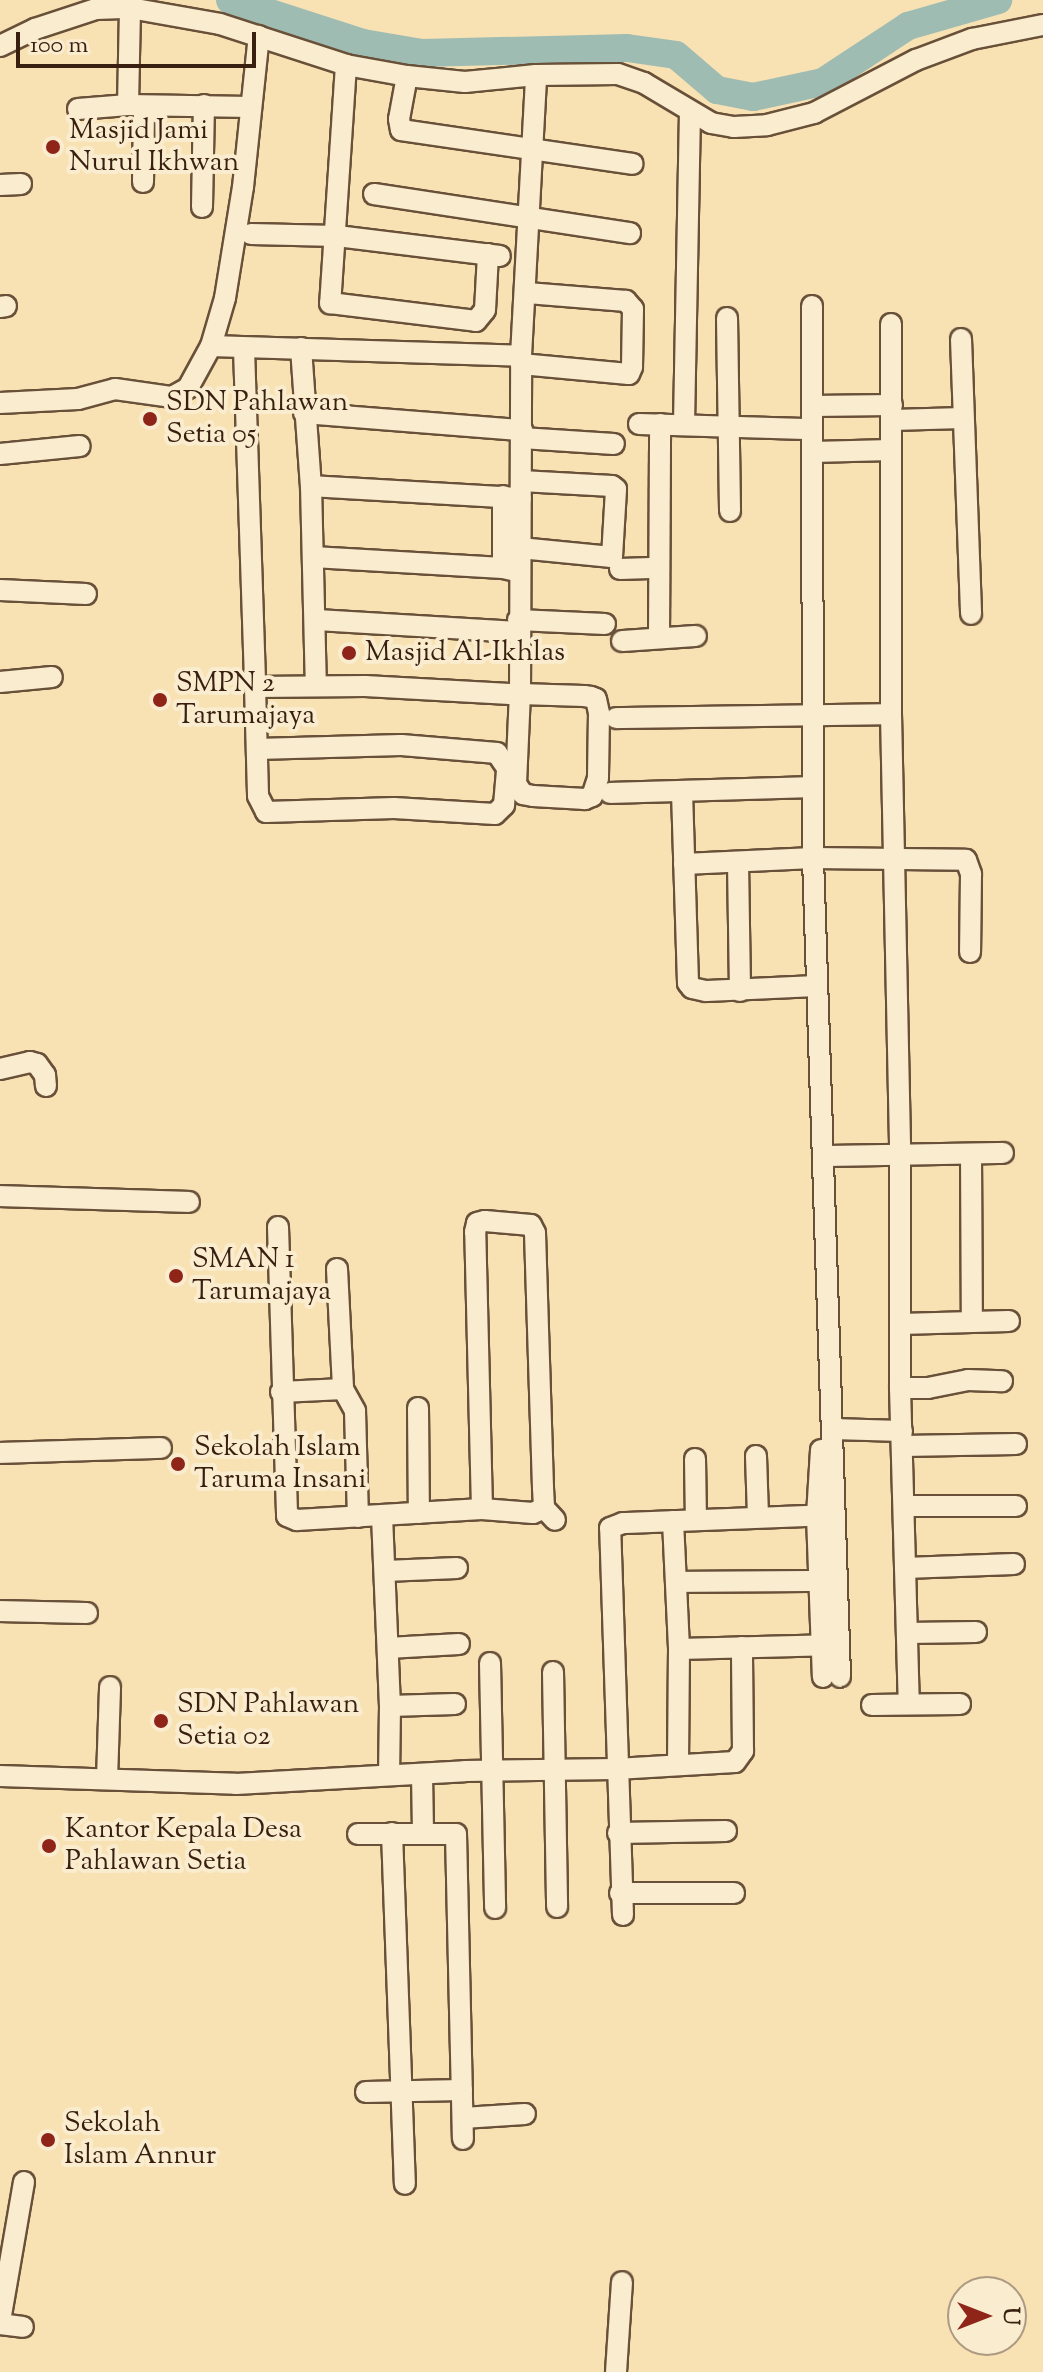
<!DOCTYPE html>
<html>
<head>
<meta charset="utf-8">
<style>
	body { margin:0 }
	#map { position:relative; width:1043px; height:2372px; overflow:hidden; background:#f8e1b3; font-family:"Sorts Mill Goudy",serif }
	div>[style] { position:absolute }
	.river>* { height:28px; margin:-14px; padding:0 14px; transform-origin:14px; border-radius:14px; background:#9fbcb3 }
	.roads { filter:drop-shadow(2px 0 #685039) drop-shadow(-2px 0 #685039) drop-shadow(0 2px #685039) drop-shadow(0 -2px #685039) }
	.minor>* { height:20px; margin:-10px; padding:0 10px; transform-origin:10px; border-radius:10px; background:#faecce }
	.dots>* { width:22px; height:22px; translate:-50% -50%; box-sizing:border-box; border:4px solid #faecce; border-radius:50% }
	span { translate:-50% -50%; white-space:nowrap; text-align:center; line-height:1.15; -webkit-text-stroke:8px #faecce; paint-order:stroke }
	.poi-label { font-size:28px; color:#381f10 }
	.left { translate:0 -50%; text-align:left }
	.north { position:absolute; left:947px; top:2276px; width:80px; height:80px; box-sizing:border-box; background:#faecce; border:2px solid #ac9a82; border-radius:50%; rotate:90deg; font-size:22px; font-weight:700; line-height:32px; text-align:center; color:#381f10 }
	.north::after { content:''; display:block; margin:auto; width:28px; height:36px; background:#8f2418; clip-path:polygon(50% 0,100% 100%,50% 72%,0 100%) }
	.scale { position:absolute; left:16px; top:32px; width:240px; height:36px; box-sizing:border-box; border:4px solid #381f10; border-top:0; padding-left:10px; font-size:24px; line-height:28px; white-space:nowrap; color:#381f10; -webkit-text-stroke:6px #faecce; paint-order:stroke }
</style>
</head>
<body>
<div id="map">
	<div class="river">
		<div style="left:230px;top:0;width:140px;rotate:17.9deg"></div>
		<div style="left:363px;top:43px;width:60px;rotate:9.6deg"></div>
		<div style="left:422px;top:53px;width:205px;rotate:-1.4deg"></div>
		<div style="left:627px;top:48px;width:49px;rotate:8.1deg"></div>
		<div style="left:676px;top:55px;width:54px;rotate:40.5deg"></div>
		<div style="left:717px;top:90px;width:37px;rotate:11deg"></div>
		<div style="left:753px;top:97px;width:72px;rotate:-12.1deg"></div>
		<div style="left:823px;top:82px;width:102px;rotate:-33.4deg"></div>
		<div style="left:908px;top:26px;width:94px;rotate:-16.1deg"></div>
	</div>
	<div class="roads">
		<div class="minor">
			<div style="left:0;top:46px;width:39px;rotate:-26deg"></div>
			<div style="left:35px;top:29px;width:64px;rotate:-18.2deg"></div>
			<div style="left:96px;top:9px;width:34px;rotate:-2deg"></div>
			<div style="left:130px;top:8px;width:91px;rotate:10.1deg"></div>
			<div style="left:220px;top:24px;width:133px;rotate:18deg"></div>
			<div style="left:346px;top:65px;width:62px;rotate:10.2deg"></div>
			<div style="left:407px;top:76px;width:58px;rotate:5.9deg"></div>
			<div style="left:465px;top:82px;width:71px;rotate:-5.6deg"></div>
			<div style="left:536px;top:75px;width:82px;rotate:-0.7deg"></div>
			<div style="left:618px;top:74px;width:28px;rotate:19deg"></div>
			<div style="left:644px;top:83px;width:78px;rotate:30.8deg"></div>
			<div style="left:711px;top:123px;width:23px;rotate:10deg"></div>
			<div style="left:734px;top:127px;width:33px;rotate:-3deg"></div>
			<div style="left:767px;top:125px;width:49px;rotate:-14.3deg"></div>
			<div style="left:814px;top:113px;width:115px;rotate:-27.5deg"></div>
			<div style="left:916px;top:60px;width:60px;rotate:-20.6deg"></div>
			<div style="left:972px;top:39px;width:72px;rotate:-11.2deg"></div>
			<div style="left:346px;top:65px;width:239px;rotate:93.8deg"></div>
			<div style="left:330px;top:303px;width:147px;rotate:7deg"></div>
			<div style="left:476px;top:321px;width:14px;rotate:-51deg"></div>
			<div style="left:485px;top:310px;width:56px;rotate:-86.9deg"></div>
			<div style="left:407px;top:76px;width:44px;rotate:100.5deg"></div>
			<div style="left:399px;top:119px;width:11px;rotate:80deg"></div>
			<div style="left:401px;top:130px;width:234px;rotate:8.3deg"></div>
			<div style="left:128px;top:105px;width:97px;rotate:-88.8deg"></div>
			<div style="left:78px;top:109px;width:50px;rotate:-4.6deg"></div>
			<div style="left:128px;top:105px;width:123px;rotate:0.9deg"></div>
			<div style="left:143px;top:182px;width:76px;rotate:-89.2deg"></div>
			<div style="left:0;top:185px;width:21px;rotate:-3deg"></div>
			<div style="left:374px;top:194px;width:259px;rotate:8.7deg"></div>
			<div style="left:202px;top:207px;width:102px;rotate:-88.9deg"></div>
			<div style="left:251px;top:234px;width:86px;rotate:1.3deg"></div>
			<div style="left:337px;top:236px;width:164px;rotate:7deg"></div>
			<div style="left:812px;top:306px;width:552px;rotate:89.9deg"></div>
			<div style="left:813px;top:858px;width:819px;rotate:88.11deg"></div>
			<div style="left:0;top:307px;width:6px;rotate:-9deg"></div>
			<div style="left:727px;top:318px;width:193px;rotate:89.1deg"></div>
			<div style="left:891px;top:324px;width:390px;rotate:90deg"></div>
			<div style="left:891px;top:714px;width:440px;rotate:88.8deg"></div>
			<div style="left:900px;top:1154px;width:234px;rotate:90deg"></div>
			<div style="left:900px;top:1388px;width:316px;rotate:88.4deg"></div>
			<div style="left:961px;top:339px;width:275px;rotate:87.9deg"></div>
			<div style="left:211px;top:346px;width:310px;rotate:1.8deg"></div>
			<div style="left:301px;top:348px;width:138px;rotate:85.9deg"></div>
			<div style="left:311px;top:486px;width:200px;rotate:88.6deg"></div>
			<div style="left:244px;top:349px;width:338px;rotate:88.1deg"></div>
			<div style="left:255px;top:687px;width:110px;rotate:-0.5deg"></div>
			<div style="left:365px;top:686px;width:145px;rotate:3.2deg"></div>
			<div style="left:510px;top:694px;width:10px"></div>
			<div style="left:520px;top:694px;width:64px;rotate:1.8deg"></div>
			<div style="left:584px;top:696px;width:7px;rotate:8deg"></div>
			<div style="left:591px;top:697px;width:5px;rotate:22deg"></div>
			<div style="left:596px;top:699px;width:14px;rotate:78deg"></div>
			<div style="left:599px;top:713px;width:65px;rotate:90.9deg"></div>
			<div style="left:598px;top:778px;width:19px;rotate:108deg"></div>
			<div style="left:592px;top:796px;width:8px;rotate:157deg"></div>
			<div style="left:585px;top:799px;width:52px;rotate:-176.7deg"></div>
			<div style="left:533px;top:796px;width:10px;rotate:-169deg"></div>
			<div style="left:523px;top:794px;width:12px;rotate:-125deg"></div>
			<div style="left:516px;top:784px;width:90px;rotate:-87.5deg"></div>
			<div style="left:520px;top:694px;width:338px;rotate:-89.8deg"></div>
			<div style="left:521px;top:356px;width:281px;rotate:-86.9deg"></div>
			<div style="left:521px;top:364px;width:108px;rotate:5.3deg"></div>
			<div style="left:629px;top:374px;width:8px;rotate:-67deg"></div>
			<div style="left:632px;top:367px;width:58px;rotate:-89deg"></div>
			<div style="left:633px;top:309px;width:11px;rotate:-131deg"></div>
			<div style="left:626px;top:301px;width:99px;rotate:-175.4deg"></div>
			<div style="left:0;top:403px;width:78px;rotate:-2.9deg"></div>
			<div style="left:78px;top:399px;width:38px;rotate:-15deg"></div>
			<div style="left:115px;top:389px;width:58px;rotate:8deg"></div>
			<div style="left:172px;top:397px;width:18px;rotate:-29deg"></div>
			<div style="left:188px;top:388px;width:48px;rotate:-61.3deg"></div>
			<div style="left:211px;top:346px;width:50px;rotate:-73.7deg"></div>
			<div style="left:225px;top:298px;width:112px;rotate:-80.8deg"></div>
			<div style="left:243px;top:187px;width:152px;rotate:-84deg"></div>
			<div style="left:812px;top:406px;width:80px;rotate:-0.7deg"></div>
			<div style="left:304px;top:413px;width:219px;rotate:4.5deg"></div>
			<div style="left:892px;top:420px;width:71px;rotate:-1.6deg"></div>
			<div style="left:639px;top:424px;width:173px;rotate:1.7deg"></div>
			<div style="left:684px;top:424px;width:311px;rotate:-88.9deg"></div>
			<div style="left:522px;top:438px;width:92px;rotate:3.7deg"></div>
			<div style="left:813px;top:452px;width:78px;rotate:-1.5deg"></div>
			<div style="left:0;top:454px;width:80px;rotate:-5.7deg"></div>
			<div style="left:311px;top:486px;width:210px;rotate:3.3deg"></div>
			<div style="left:503px;top:496px;width:72px;rotate:90deg"></div>
			<div style="left:520px;top:548px;width:92px;rotate:5.6deg"></div>
			<div style="left:612px;top:557px;width:68px;rotate:-86.6deg"></div>
			<div style="left:616px;top:489px;width:5px;rotate:-143deg"></div>
			<div style="left:612px;top:486px;width:91px;rotate:-176.9deg"></div>
			<div style="left:313px;top:557px;width:190px;rotate:3.3deg"></div>
			<div style="left:503px;top:568px;width:17px;rotate:13deg"></div>
			<div style="left:620px;top:569px;width:38px;rotate:-2deg"></div>
			<div style="left:0;top:590px;width:86px;rotate:2.7deg"></div>
			<div style="left:317px;top:620px;width:201px;rotate:3.4deg"></div>
			<div style="left:518px;top:620px;width:87px;rotate:2.6deg"></div>
			<div style="left:659px;top:637px;width:213px;rotate:-89.7deg"></div>
			<div style="left:622px;top:641px;width:74px;rotate:-3.9deg"></div>
			<div style="left:0;top:682px;width:52px;rotate:-5.5deg"></div>
			<div style="left:255px;top:687px;width:109px;rotate:88.4deg"></div>
			<div style="left:258px;top:796px;width:18px;rotate:63deg"></div>
			<div style="left:266px;top:812px;width:128px;rotate:-1.8deg"></div>
			<div style="left:394px;top:808px;width:101px;rotate:3.4deg"></div>
			<div style="left:495px;top:814px;width:13px;rotate:-45deg"></div>
			<div style="left:504px;top:805px;width:37px;rotate:-85deg"></div>
			<div style="left:507px;top:768px;width:18px;rotate:-124deg"></div>
			<div style="left:497px;top:753px;width:96px;rotate:-175.2deg"></div>
			<div style="left:401px;top:745px;width:144px;rotate:178.4deg"></div>
			<div style="left:616px;top:718px;width:275px;rotate:-0.8deg"></div>
			<div style="left:682px;top:792px;width:191px;rotate:88.2deg"></div>
			<div style="left:688px;top:983px;width:6px;rotate:51deg"></div>
			<div style="left:692px;top:988px;width:14px;rotate:12deg"></div>
			<div style="left:706px;top:991px;width:111px;rotate:-2.6deg"></div>
			<div style="left:610px;top:793px;width:203px;rotate:-1.7deg"></div>
			<div style="left:738px;top:862px;width:129px;rotate:89.1deg"></div>
			<div style="left:684px;top:864px;width:129px;rotate:-2.7deg"></div>
			<div style="left:813px;top:858px;width:153px;rotate:0.7deg"></div>
			<div style="left:966px;top:860px;width:15px;rotate:70deg"></div>
			<div style="left:971px;top:874px;width:78px;rotate:90.7deg"></div>
			<div style="left:0;top:1069px;width:31px;rotate:-13deg"></div>
			<div style="left:30px;top:1062px;width:7px;rotate:16deg"></div>
			<div style="left:37px;top:1064px;width:14px;rotate:54deg"></div>
			<div style="left:45px;top:1075px;width:11px;rotate:85deg"></div>
			<div style="left:971px;top:1154px;width:167px;rotate:89.7deg"></div>
			<div style="left:823px;top:1156px;width:180px;rotate:-1deg"></div>
			<div style="left:0;top:1196px;width:189px;rotate:1.8deg"></div>
			<div style="left:278px;top:1227px;width:289px;rotate:88.2deg"></div>
			<div style="left:287px;top:1516px;width:11px;rotate:22deg"></div>
			<div style="left:297px;top:1520px;width:185px;rotate:-3.4deg"></div>
			<div style="left:482px;top:1509px;width:51px;rotate:4.5deg"></div>
			<div style="left:533px;top:1513px;width:12px;rotate:-24deg"></div>
			<div style="left:337px;top:1269px;width:120px;rotate:87.1deg"></div>
			<div style="left:343px;top:1389px;width:25px;rotate:61deg"></div>
			<div style="left:355px;top:1411px;width:106px;rotate:88.4deg"></div>
			<div style="left:900px;top:1324px;width:109px;rotate:-1.6deg"></div>
			<div style="left:900px;top:1388px;width:28px"></div>
			<div style="left:928px;top:1388px;width:41px;rotate:-11.3deg"></div>
			<div style="left:968px;top:1380px;width:34px;rotate:2deg"></div>
			<div style="left:281px;top:1392px;width:62px;rotate:-2.8deg"></div>
			<div style="left:418px;top:1408px;width:105px;rotate:89.5deg"></div>
			<div style="left:832px;top:1429px;width:70px;rotate:1.6deg"></div>
			<div style="left:903px;top:1446px;width:113px;rotate:-1deg"></div>
			<div style="left:821px;top:1450px;width:66px;rotate:93.5deg"></div>
			<div style="left:817px;top:1516px;width:161px;rotate:87.9deg"></div>
			<div style="left:0;top:1453px;width:161px;rotate:-1.8deg"></div>
			<div style="left:756px;top:1456px;width:61px;rotate:88.1deg"></div>
			<div style="left:695px;top:1459px;width:61px;rotate:89.1deg"></div>
			<div style="left:905px;top:1506px;width:111px"></div>
			<div style="left:482px;top:1509px;width:277px;rotate:-91.4deg"></div>
			<div style="left:475px;top:1232px;width:9px;rotate:-77deg"></div>
			<div style="left:477px;top:1223px;width:8px;rotate:-14deg"></div>
			<div style="left:485px;top:1221px;width:46px;rotate:5deg"></div>
			<div style="left:531px;top:1225px;width:9px;rotate:63deg"></div>
			<div style="left:535px;top:1233px;width:255px;rotate:88.2deg"></div>
			<div style="left:543px;top:1488px;width:20px;rotate:87deg"></div>
			<div style="left:544px;top:1508px;width:16px;rotate:47deg"></div>
			<div style="left:382px;top:1516px;width:190px;rotate:87.6deg"></div>
			<div style="left:390px;top:1706px;width:69px;rotate:90.8deg"></div>
			<div style="left:673px;top:1521px;width:128px;rotate:87.3deg"></div>
			<div style="left:679px;top:1649px;width:114px;rotate:90.5deg"></div>
			<div style="left:905px;top:1568px;width:109px;rotate:-2.1deg"></div>
			<div style="left:385px;top:1571px;width:72px;rotate:-2.4deg"></div>
			<div style="left:677px;top:1582px;width:156px;rotate:-0.4deg"></div>
			<div style="left:0;top:1611px;width:87px;rotate:1.3deg"></div>
			<div style="left:907px;top:1633px;width:69px;rotate:-0.8deg"></div>
			<div style="left:388px;top:1648px;width:71px;rotate:-3.2deg"></div>
			<div style="left:679px;top:1649px;width:157px;rotate:-1.5deg"></div>
			<div style="left:490px;top:1663px;width:245px;rotate:88.8deg"></div>
			<div style="left:553px;top:1672px;width:235px;rotate:89deg"></div>
			<div style="left:872px;top:1705px;width:88px;rotate:-0.7deg"></div>
			<div style="left:390px;top:1706px;width:65px;rotate:-1.8deg"></div>
			<div style="left:422px;top:1774px;width:57px;rotate:89deg"></div>
			<div style="left:0;top:1776px;width:236px;rotate:1.9deg"></div>
			<div style="left:236px;top:1784px;width:229px;rotate:-3.2deg"></div>
			<div style="left:465px;top:1771px;width:151px;rotate:-0.8deg"></div>
			<div style="left:616px;top:1769px;width:119px;rotate:-3.4deg"></div>
			<div style="left:735px;top:1762px;width:14px;rotate:-54deg"></div>
			<div style="left:743px;top:1751px;width:104px;rotate:-90.6deg"></div>
			<div style="left:107px;top:1779px;width:92px;rotate:-88.1deg"></div>
			<div style="left:392px;top:1833px;width:351px;rotate:87.9deg"></div>
			<div style="left:618px;top:1833px;width:108px;rotate:-1.1deg"></div>
			<div style="left:358px;top:1834px;width:98px"></div>
			<div style="left:456px;top:1834px;width:305px;rotate:88.7deg"></div>
			<div style="left:620px;top:1893px;width:114px"></div>
			<div style="left:623px;top:1915px;width:387px;rotate:-91.9deg"></div>
			<div style="left:610px;top:1528px;width:14px;rotate:-21deg"></div>
			<div style="left:623px;top:1523px;width:212px;rotate:-2.2deg"></div>
			<div style="left:366px;top:2092px;width:96px;rotate:-1.2deg"></div>
			<div style="left:463px;top:2118px;width:62px;rotate:-3.7deg"></div>
			<div style="left:0;top:2321px;width:141px;rotate:-80.2deg"></div>
			<div style="left:0;top:2324px;width:23px;rotate:7deg"></div>
			<div style="left:616px;top:2372px;width:90px;rotate:-86.2deg"></div>
		</div>
	</div>
	<div class="dots">
		<div style="left:53px;top:147px;background:#8f2418"></div>
		<div style="left:150px;top:419px;background:#8f2418"></div>
		<div style="left:349px;top:653px;background:#8f2418"></div>
		<div style="left:160px;top:700px;background:#8f2418"></div>
		<div style="left:176px;top:1276px;background:#8f2418"></div>
		<div style="left:178px;top:1464px;background:#8f2418"></div>
		<div style="left:161px;top:1721px;background:#8f2418"></div>
		<div style="left:49px;top:1846px;background:#8f2418"></div>
		<div style="left:48px;top:2140px;background:#8f2418"></div>
	</div>
	<div class="poi-label">
		<span class="left" style="left:69px;top:147px">Masjid Jami<br>Nurul Ikhwan</span>
		<span class="left" style="left:166px;top:419px">SDN Pahlawan<br>Setia 05</span>
		<span class="left" style="left:365px;top:653px">Masjid Al-Ikhlas</span>
		<span class="left" style="left:176px;top:700px">SMPN 2<br>Tarumajaya</span>
		<span class="left" style="left:192px;top:1276px">SMAN 1<br>Tarumajaya</span>
		<span class="left" style="left:194px;top:1464px">Sekolah Islam<br>Taruma Insani</span>
		<span class="left" style="left:177px;top:1721px">SDN Pahlawan<br>Setia 02</span>
		<span class="left" style="left:65px;top:1846px">Kantor Kepala Desa<br>Pahlawan Setia</span>
		<span class="left" style="left:64px;top:2140px">Sekolah<br>Islam Annur</span>
	</div>
	<div class="north">U</div>
	<div class="scale">100 m</div>
</div>
</body>
</html>
